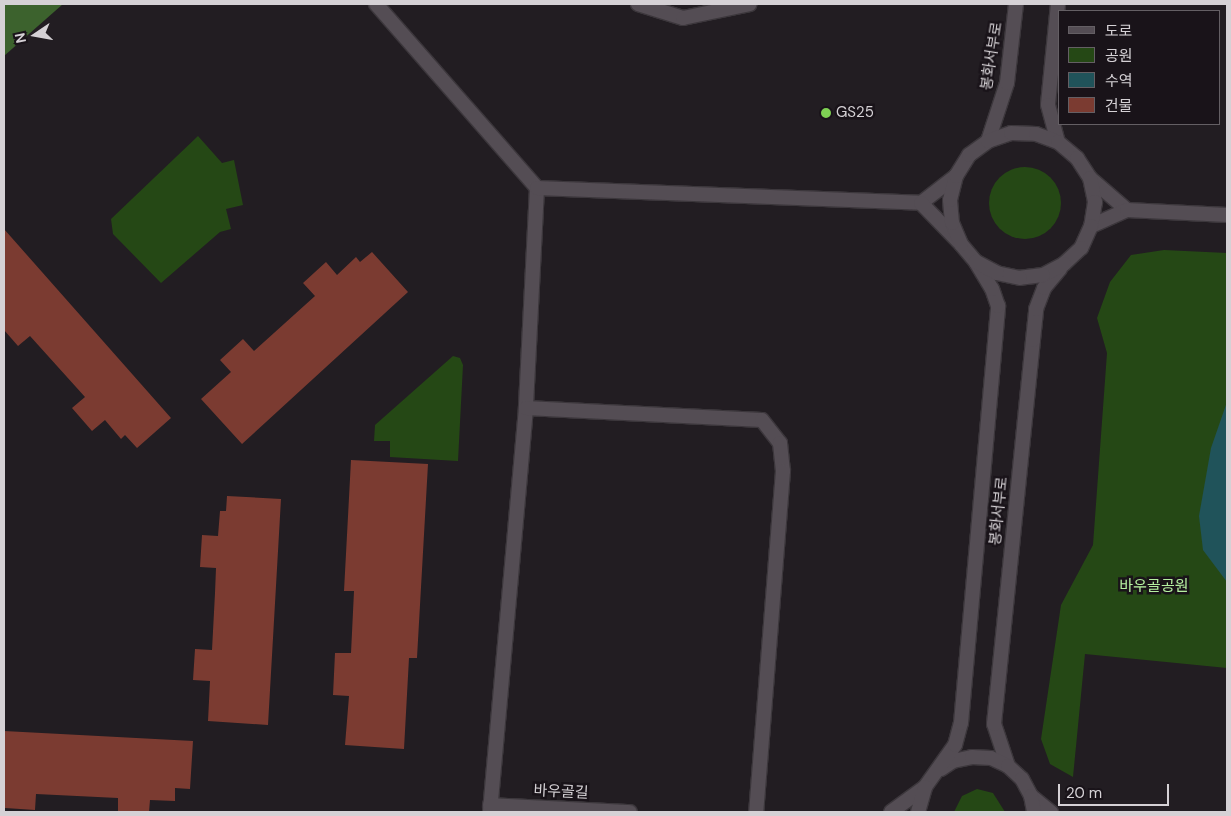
<!DOCTYPE html>
<html>
<head>
<meta charset="utf-8">
<style>
	body { margin:0 }
	#map { position:relative; width:1231px; height:816px; overflow:hidden; background:#221d22; font-family:"DM Sans","Noto Sans KR",sans-serif }
	div>[style] { position:absolute }
	.green>* { inset:0; background:#254815 }
	.round { border-radius:50% }
	.forest>* { inset:0; background:#3c622d }
	.water>* { inset:0; background:#20535a }
	.building>* { inset:0; background:#7b3b31 }
	.roads { filter:drop-shadow(1px 0 #3c373c) drop-shadow(-1px 0 #3c373c) drop-shadow(0 1px #3c373c) drop-shadow(0 -1px #3c373c) }
	.minor>* { height:14px; margin:-7px; padding:0 7px; transform-origin:7px; border-radius:7px; background:#544d54 }
	.tertiary>* { height:14px; margin:-7px; padding:0 7px; transform-origin:7px; border-radius:7px; background:#544d54 }
	.dots>* { width:14px; height:14px; translate:-50% -50%; box-sizing:border-box; border:2px solid #191319; border-radius:50% }
	span { translate:-50% -50%; white-space:nowrap; text-align:center; line-height:1.15; -webkit-text-stroke:5px #191319; paint-order:stroke }
	.street-label { font-size:15px; color:#d5d1d5 }
	.poi-label { font-size:15px; color:#d5d1d5 }
	.left { translate:0 -50%; text-align:left }
	.park-label { font-size:15px; color:#b5f0a0 }
	.frame { position:absolute; inset:0; border:5px solid #d5d1d5; pointer-events:none }
	.legend { position:absolute; left:1058px; top:10px; width:162px; height:115px; box-sizing:border-box; background:#191319; border:1px solid #645f64; margin:0; padding:6px 9px; list-style:none; font-size:15px; color:#d5d1d5 }
	.legend li { display:flex; align-items:center; gap:10px; height:25px }
	.legend b { width:25px; border:1px solid #645f64 }
	.north { position:absolute; left:10px; top:10px; width:50px; height:50px; -webkit-text-stroke:4px #191319; paint-order:stroke; rotate:258deg; font-size:14px; font-weight:700; line-height:20px; text-align:center; color:#d5d1d5 }
	.north::after { content:''; display:block; margin:auto; width:18px; height:22px; background:#d5d1d5; clip-path:polygon(50% 0,100% 100%,50% 72%,0 100%) }
	.scale { position:absolute; left:1058px; top:784px; width:111px; height:22px; box-sizing:border-box; border:2px solid #d5d1d5; border-top:0; padding-left:6px; font-size:15px; line-height:18px; white-space:nowrap; color:#d5d1d5; -webkit-text-stroke:4px #191319; paint-order:stroke }
</style>
</head>
<body>
<div id="map">
	<div class="green">
		<div style="clip-path:polygon(198px 136px,222px 163px,234px 160px,243px 205px,226px 209px,231px 229px,220px 232px,161px 283px,113px 234px,111px 219px)"></div>
		<div class="round" style="left:989px;top:167px;width:72px;height:72px"></div>
		<div style="clip-path:polygon(1164px 250px,1227px 253px,1227px 668px,1085px 654px,1073px 777px,1050px 764px,1041px 739px,1061px 605px,1093px 545px,1107px 353px,1097px 318px,1110px 282px,1131px 255px)"></div>
		<div style="clip-path:polygon(453px 356px,460px 358px,463px 365px,458px 461px,390px 457px,390px 441px,374px 441px,375px 425px)"></div>
		<div style="clip-path:polygon(977px 789px,993px 793px,1005px 812px,954px 812px,962px 796px)"></div>
	</div>
	<div class="forest">
		<div style="clip-path:polygon(4px 4px,63px 4px,4px 56px)"></div>
	</div>
	<div class="water">
		<div style="clip-path:polygon(1227px 402px,1227px 582px,1203px 550px,1199px 516px,1211px 448px)"></div>
	</div>
	<div class="building">
		<div style="clip-path:polygon(4px 229px,171px 418px,137px 448px,125px 435px,121px 439px,105px 420px,92px 431px,72px 408px,85px 397px,30px 336px,18px 346px,4px 330px)"></div>
		<div style="clip-path:polygon(372px 252px,408px 292px,242px 444px,201px 399px,231px 372px,220px 360px,243px 339px,254px 351px,315px 296px,303px 283px,326px 262px,337px 275px,356px 257px,360px 262px)"></div>
		<div style="clip-path:polygon(351px 460px,428px 464px,417px 658px,409px 658px,404px 749px,345px 745px,349px 696px,333px 695px,335px 653px,351px 653px,354px 591px,344px 591px)"></div>
		<div style="clip-path:polygon(227px 496px,281px 499px,268px 725px,208px 721px,210px 681px,193px 680px,195px 649px,212px 650px,215px 593px,216px 568px,200px 567px,202px 535px,218px 536px,220px 511px,226px 511px)"></div>
		<div style="clip-path:polygon(4px 731px,193px 741px,190px 789px,175px 788px,175px 801px,150px 800px,149px 812px,118px 812px,118px 798px,36px 794px,35px 810px,5px 808px)"></div>
	</div>
	<div class="roads">
		<div class="minor">
			<div style="left:376px;top:4px;width:244px;rotate:48.8deg"></div>
			<div style="left:537px;top:188px;width:220px;rotate:92.9deg"></div>
			<div style="left:526px;top:408px;width:406px;rotate:95.1deg"></div>
			<div style="left:638px;top:4px;width:47px;rotate:17.3deg"></div>
			<div style="left:683px;top:18px;width:68px;rotate:-11.8deg"></div>
			<div style="left:537px;top:188px;width:384px;rotate:2.2deg"></div>
			<div style="left:921px;top:203px;width:44px;rotate:-37.6deg"></div>
			<div style="left:921px;top:203px;width:57px;rotate:45.7deg"></div>
			<div style="left:526px;top:408px;width:236px;rotate:2.9deg"></div>
			<div style="left:762px;top:420px;width:29px;rotate:52deg"></div>
			<div style="left:780px;top:443px;width:28px;rotate:84deg"></div>
			<div style="left:783px;top:471px;width:342px;rotate:94.5deg"></div>
			<div style="left:1031px;top:796px;width:26px;rotate:39deg"></div>
			<div style="left:490px;top:805px;width:140px;rotate:2.9deg"></div>
		</div>
		<div class="tertiary">
			<div style="left:1058px;top:4px;width:101px;rotate:95.7deg"></div>
			<div style="left:1048px;top:105px;width:38px;rotate:75deg"></div>
			<div style="left:988px;top:141px;width:61px;rotate:-71.9deg"></div>
			<div style="left:1007px;top:83px;width:80px;rotate:-83.5deg"></div>
			<div style="left:1090px;top:178px;width:49px;rotate:40.9deg"></div>
			<div style="left:1091px;top:226px;width:39px;rotate:-24deg"></div>
			<div style="left:1127px;top:210px;width:100px;rotate:2.9deg"></div>
			<div style="left:1008px;top:766px;width:44px;rotate:-108.4deg"></div>
			<div style="left:994px;top:724px;width:386px;rotate:-84.2deg"></div>
			<div style="left:1033px;top:340px;width:31px;rotate:-84deg"></div>
			<div style="left:1036px;top:309px;width:22px;rotate:-69deg"></div>
			<div style="left:1044px;top:288px;width:25px;rotate:-50deg"></div>
			<div style="left:941px;top:769px;width:14px;rotate:-34deg"></div>
			<div style="left:953px;top:761px;width:19px;rotate:-12deg"></div>
			<div style="left:972px;top:757px;width:19px;rotate:3deg"></div>
			<div style="left:991px;top:758px;width:19px;rotate:25deg"></div>
			<div style="left:1008px;top:766px;width:19px;rotate:43deg"></div>
			<div style="left:1022px;top:779px;width:19px;rotate:62deg"></div>
			<div style="left:1031px;top:796px;width:16px;rotate:79deg"></div>
			<div style="left:891px;top:812px;width:42px;rotate:-36.3deg"></div>
			<div style="left:925px;top:787px;width:52px;rotate:-54.5deg"></div>
			<div style="left:955px;top:745px;width:23px;rotate:-75deg"></div>
			<div style="left:961px;top:723px;width:419px;rotate:-84.9deg"></div>
			<div style="left:998px;top:306px;width:18px;rotate:-109deg"></div>
			<div style="left:992px;top:289px;width:31px;rotate:-121deg"></div>
			<div style="left:976px;top:262px;width:23px;rotate:-130deg"></div>
			<div style="left:961px;top:244px;width:23px;rotate:-113deg"></div>
			<div style="left:952px;top:223px;width:23px;rotate:-95deg"></div>
			<div style="left:950px;top:200px;width:25px;rotate:-76deg"></div>
			<div style="left:956px;top:176px;width:25px;rotate:-58deg"></div>
			<div style="left:969px;top:155px;width:24px;rotate:-36deg"></div>
			<div style="left:988px;top:141px;width:24px;rotate:-19deg"></div>
			<div style="left:1011px;top:133px;width:25px;rotate:2deg"></div>
			<div style="left:1036px;top:134px;width:23px;rotate:20deg"></div>
			<div style="left:1058px;top:142px;width:25px;rotate:40deg"></div>
			<div style="left:1077px;top:158px;width:24px;rotate:57deg"></div>
			<div style="left:1090px;top:178px;width:25px;rotate:78deg"></div>
			<div style="left:1095px;top:202px;width:24px;rotate:99deg"></div>
			<div style="left:1091px;top:226px;width:24px;rotate:114deg"></div>
			<div style="left:1081px;top:248px;width:23px;rotate:137deg"></div>
			<div style="left:1064px;top:264px;width:24px;rotate:152deg"></div>
			<div style="left:1043px;top:275px;width:23px;rotate:173deg"></div>
			<div style="left:1020px;top:278px;width:24px;rotate:-168deg"></div>
			<div style="left:997px;top:273px;width:24px;rotate:-152deg"></div>
			<div style="left:918px;top:812px;width:26px;rotate:-74deg"></div>
		</div>
	</div>
	<div class="dots">
		<div style="left:826px;top:113px;background:#7ed153"></div>
	</div>
	<div class="street-label">
		<span style="left:992px;top:56px;rotate:-81deg">봉화서부로</span>
		<span style="left:999px;top:511px;rotate:-84deg">봉화서부로</span>
		<span style="left:561px;top:792px;rotate:3deg">바우골길</span>
	</div>
	<div class="poi-label">
		<span class="left" style="left:836px;top:113px">GS25</span>
	</div>
	<div class="park-label">
		<span style="left:1154px;top:587px">바우골공원</span>
	</div>
	<div class="frame"></div>
	<ul class="legend">
	<li><b style="height:6px;background:#544d54"></b>도로</li>
	<li><b style="height:14px;background:#254815"></b>공원</li>
	<li><b style="height:14px;background:#20535a"></b>수역</li>
	<li><b style="height:14px;background:#7b3b31"></b>건물</li>
	</ul>
	<div class="north">N</div>
	<div class="scale">20 m</div>
</div>
</body>
</html>
